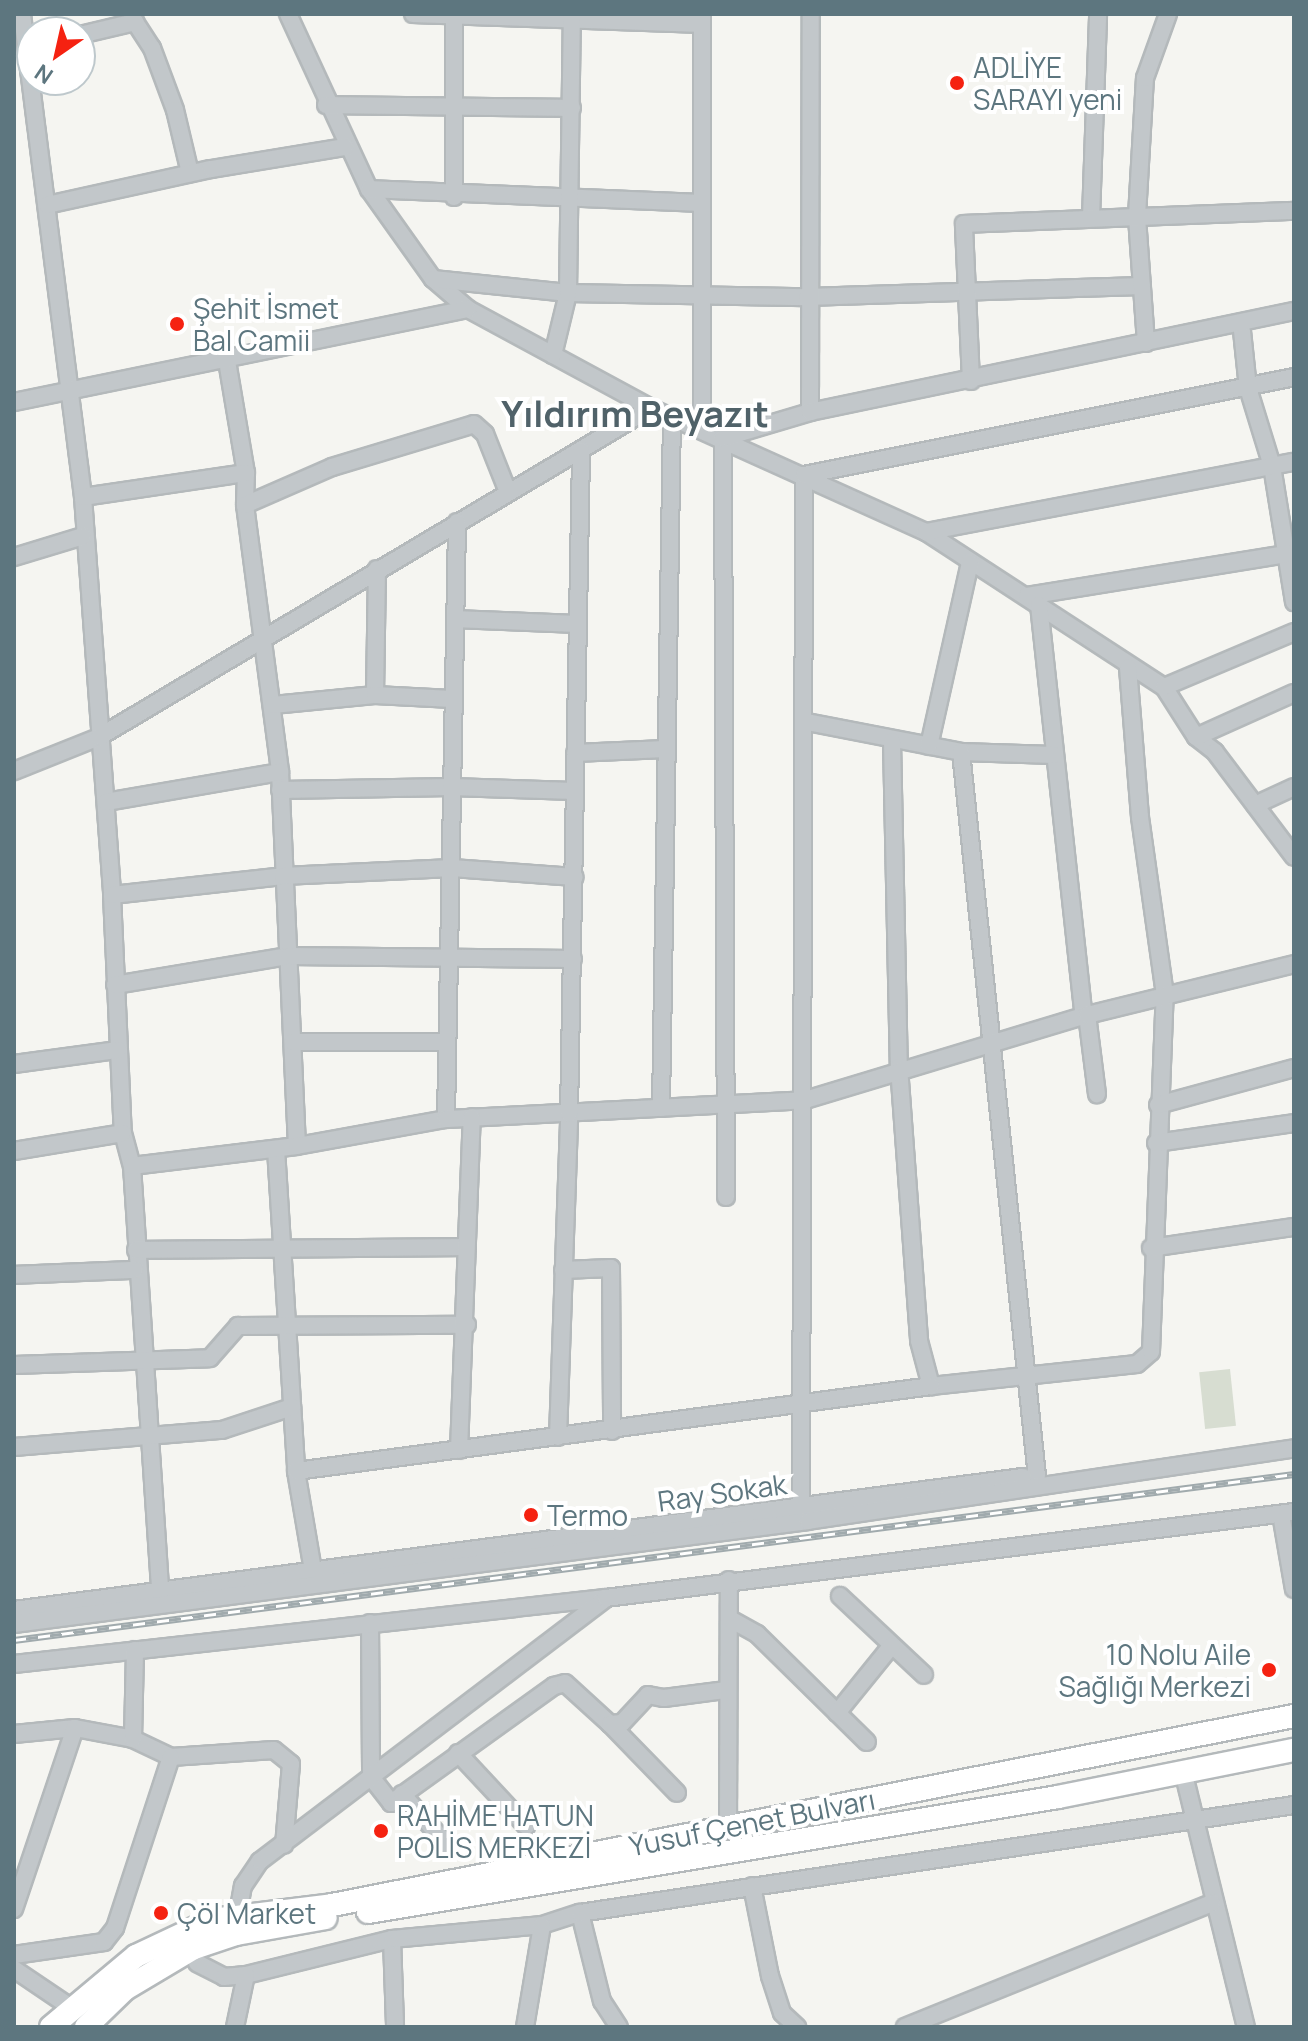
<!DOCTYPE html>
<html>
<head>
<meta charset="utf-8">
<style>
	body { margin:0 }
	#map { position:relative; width:1308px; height:2041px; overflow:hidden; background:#f5f5f1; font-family:Manrope,sans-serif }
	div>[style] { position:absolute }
	.green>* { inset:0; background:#d7ddd1; transform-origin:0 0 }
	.roads { filter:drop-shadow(2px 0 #b4b9bb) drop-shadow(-2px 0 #b4b9bb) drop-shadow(0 2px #b4b9bb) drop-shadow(0 -2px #b4b9bb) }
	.minor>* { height:16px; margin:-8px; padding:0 8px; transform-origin:8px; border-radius:8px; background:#c2c7ca }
	.highway>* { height:22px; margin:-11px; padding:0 11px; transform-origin:11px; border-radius:11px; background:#fff }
	.rail>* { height:7px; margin-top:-3.5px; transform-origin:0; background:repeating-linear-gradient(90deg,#fff 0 12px,#a0aaad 0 24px); box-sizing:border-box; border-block:2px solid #a0aaad }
	.dots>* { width:22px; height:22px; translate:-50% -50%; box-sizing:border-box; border:4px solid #fff; border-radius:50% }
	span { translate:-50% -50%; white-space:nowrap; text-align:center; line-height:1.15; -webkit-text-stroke:8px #fff; paint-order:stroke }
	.poi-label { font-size:28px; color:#5d767f }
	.left { translate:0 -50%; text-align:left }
	.right { translate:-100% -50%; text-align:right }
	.street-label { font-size:28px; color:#5d767f }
	.district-label { font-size:36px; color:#506269; font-weight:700 }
	.frame { position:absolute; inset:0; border:16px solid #5d767f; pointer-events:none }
	.north { position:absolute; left:16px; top:16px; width:80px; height:80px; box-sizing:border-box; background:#fff; border:2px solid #bec8cc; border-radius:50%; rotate:214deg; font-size:22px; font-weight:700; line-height:32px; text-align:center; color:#5d767f }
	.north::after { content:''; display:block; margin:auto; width:28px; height:36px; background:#f52211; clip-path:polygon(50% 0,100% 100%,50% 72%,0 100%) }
</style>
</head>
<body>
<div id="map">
	<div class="green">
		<div style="left:1230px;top:1369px;width:57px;height:31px;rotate:84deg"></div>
	</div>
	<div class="roads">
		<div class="minor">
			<div style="left:22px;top:14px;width:487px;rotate:82.8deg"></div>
			<div style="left:83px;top:497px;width:399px;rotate:85.8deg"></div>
			<div style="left:112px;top:895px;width:238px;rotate:87.4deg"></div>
			<div style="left:123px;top:1133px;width:34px;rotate:75deg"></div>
			<div style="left:132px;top:1166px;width:425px;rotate:86.2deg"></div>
			<div style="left:288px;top:14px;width:193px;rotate:65.2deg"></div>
			<div style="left:369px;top:189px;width:110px;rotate:54.6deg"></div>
			<div style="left:433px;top:279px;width:46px;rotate:40.6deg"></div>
			<div style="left:468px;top:309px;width:208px;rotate:28.4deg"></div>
			<div style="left:651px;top:408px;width:302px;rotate:24.3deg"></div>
			<div style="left:926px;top:532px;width:284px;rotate:33.1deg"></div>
			<div style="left:1164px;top:687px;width:59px;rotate:57.4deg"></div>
			<div style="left:1196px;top:737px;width:24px;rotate:38deg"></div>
			<div style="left:1215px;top:752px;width:131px;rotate:53deg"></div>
			<div style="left:413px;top:14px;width:289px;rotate:2deg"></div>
			<div style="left:80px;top:35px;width:57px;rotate:-13.3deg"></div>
			<div style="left:135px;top:22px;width:31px;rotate:57deg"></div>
			<div style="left:152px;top:48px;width:66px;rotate:69.6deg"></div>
			<div style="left:175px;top:110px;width:65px;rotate:76.6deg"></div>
			<div style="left:326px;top:105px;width:246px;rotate:0.7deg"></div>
			<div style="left:369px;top:189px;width:331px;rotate:2.4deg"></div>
			<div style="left:454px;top:197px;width:183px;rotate:-90deg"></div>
			<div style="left:47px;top:205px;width:168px;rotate:-12.4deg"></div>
			<div style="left:211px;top:169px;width:136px;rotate:-9.3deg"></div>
			<div style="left:1091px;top:218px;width:204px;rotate:-88deg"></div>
			<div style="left:433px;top:279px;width:136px;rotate:5.9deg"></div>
			<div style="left:568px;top:293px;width:239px;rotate:1deg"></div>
			<div style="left:807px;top:297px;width:335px;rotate:-1.9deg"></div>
			<div style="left:1242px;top:331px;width:57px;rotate:84deg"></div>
			<div style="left:1248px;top:388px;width:82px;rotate:72.9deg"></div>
			<div style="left:1272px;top:466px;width:138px;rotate:80.8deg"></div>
			<div style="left:1146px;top:343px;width:127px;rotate:-94.1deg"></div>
			<div style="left:1137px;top:216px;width:138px;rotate:-86.7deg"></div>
			<div style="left:1145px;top:78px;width:68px;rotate:-70.2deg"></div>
			<div style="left:226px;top:355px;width:120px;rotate:80.4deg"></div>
			<div style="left:246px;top:473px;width:32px;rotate:92deg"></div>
			<div style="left:245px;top:505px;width:269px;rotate:82.5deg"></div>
			<div style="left:280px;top:772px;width:374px;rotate:87.4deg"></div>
			<div style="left:553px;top:355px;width:64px;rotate:-76.4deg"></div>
			<div style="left:568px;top:293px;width:279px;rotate:-89.2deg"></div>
			<div style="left:971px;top:381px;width:157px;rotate:-92.6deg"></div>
			<div style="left:964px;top:224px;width:330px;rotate:-2.3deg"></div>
			<div style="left:14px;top:402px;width:463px;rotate:-11.6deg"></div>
			<div style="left:810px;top:412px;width:398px;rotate:-89.9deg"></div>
			<div style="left:702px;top:427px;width:413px;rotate:-90deg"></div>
			<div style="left:83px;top:497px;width:165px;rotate:-8.4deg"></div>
			<div style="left:245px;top:505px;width:95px;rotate:-23.6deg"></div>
			<div style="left:332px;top:467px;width:148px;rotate:-16.8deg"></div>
			<div style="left:474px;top:424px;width:15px;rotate:42deg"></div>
			<div style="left:485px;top:434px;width:62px;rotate:68.4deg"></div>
			<div style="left:926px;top:532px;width:375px;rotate:-10.8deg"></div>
			<div style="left:14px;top:557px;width:72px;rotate:-16.9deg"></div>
			<div style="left:1027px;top:596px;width:269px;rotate:-9.2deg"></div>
			<div style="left:1039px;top:605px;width:413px;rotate:83.8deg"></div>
			<div style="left:456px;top:619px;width:120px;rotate:2.4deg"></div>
			<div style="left:1164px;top:687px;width:141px;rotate:-22.9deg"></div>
			<div style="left:375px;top:695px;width:126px;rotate:-89.1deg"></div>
			<div style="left:273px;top:705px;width:102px;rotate:-5.6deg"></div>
			<div style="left:375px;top:695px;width:77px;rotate:3deg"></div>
			<div style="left:807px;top:722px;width:157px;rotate:11deg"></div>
			<div style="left:961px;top:752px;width:93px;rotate:1.8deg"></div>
			<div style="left:1196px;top:737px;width:107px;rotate:-24.2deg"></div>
			<div style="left:892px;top:741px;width:326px;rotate:88.8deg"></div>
			<div style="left:899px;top:1067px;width:275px;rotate:85.8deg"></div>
			<div style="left:919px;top:1341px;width:47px;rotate:75.1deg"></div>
			<div style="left:931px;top:1386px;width:207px;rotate:-6.1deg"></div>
			<div style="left:1137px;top:1364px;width:18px;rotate:-41deg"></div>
			<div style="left:1151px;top:1352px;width:357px;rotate:-87.8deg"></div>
			<div style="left:1165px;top:995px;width:180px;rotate:-98deg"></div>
			<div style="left:1140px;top:817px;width:150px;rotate:-94.6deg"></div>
			<div style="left:929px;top:746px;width:188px;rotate:-77.4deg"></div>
			<div style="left:961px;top:752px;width:728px;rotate:84.01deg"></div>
			<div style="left:575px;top:753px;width:90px;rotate:-2.5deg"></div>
			<div style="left:14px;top:771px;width:92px;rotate:-21.8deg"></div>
			<div style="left:99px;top:737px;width:643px;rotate:-30.8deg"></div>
			<div style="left:280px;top:790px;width:171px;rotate:-1deg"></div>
			<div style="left:451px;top:787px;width:123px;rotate:1.9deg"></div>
			<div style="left:106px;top:802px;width:177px;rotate:-9.8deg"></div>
			<div style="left:1255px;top:805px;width:43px;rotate:-24.8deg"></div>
			<div style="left:112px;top:895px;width:172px;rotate:-6.3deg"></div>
			<div style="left:283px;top:876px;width:169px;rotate:-2.7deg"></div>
			<div style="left:452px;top:868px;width:123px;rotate:4.2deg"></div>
			<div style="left:115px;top:985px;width:176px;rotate:-9.5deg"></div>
			<div style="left:289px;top:956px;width:284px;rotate:0.6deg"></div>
			<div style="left:1087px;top:1015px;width:80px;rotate:82.8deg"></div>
			<div style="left:293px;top:1042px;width:152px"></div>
			<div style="left:14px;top:1064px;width:105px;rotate:-7.7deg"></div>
			<div style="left:1158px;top:1105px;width:141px;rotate:-15.2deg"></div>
			<div style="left:661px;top:1108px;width:693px;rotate:-89.09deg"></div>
			<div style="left:446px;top:1119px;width:597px;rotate:-88.94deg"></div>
			<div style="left:1156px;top:1143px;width:139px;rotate:-8.2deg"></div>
			<div style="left:276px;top:1149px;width:323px;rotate:86.4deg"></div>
			<div style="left:296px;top:1471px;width:100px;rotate:80.3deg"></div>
			<div style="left:14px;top:1151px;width:110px;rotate:-9.4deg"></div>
			<div style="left:132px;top:1166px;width:166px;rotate:-6.9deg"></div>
			<div style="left:297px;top:1146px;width:151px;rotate:-10.3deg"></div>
			<div style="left:446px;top:1119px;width:360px;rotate:-3deg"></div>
			<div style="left:805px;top:1100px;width:295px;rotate:-16.8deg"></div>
			<div style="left:1087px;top:1015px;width:213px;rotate:-13.8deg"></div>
			<div style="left:726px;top:1197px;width:759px;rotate:-90.23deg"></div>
			<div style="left:723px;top:438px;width:91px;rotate:-16.6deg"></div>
			<div style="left:810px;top:412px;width:494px;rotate:-11.8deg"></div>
			<div style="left:1151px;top:1248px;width:145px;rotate:-8.4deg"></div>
			<div style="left:136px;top:1250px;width:328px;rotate:-0.5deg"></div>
			<div style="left:563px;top:1270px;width:48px;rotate:-2.4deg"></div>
			<div style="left:611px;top:1268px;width:163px;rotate:89.6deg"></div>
			<div style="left:14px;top:1275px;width:121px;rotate:-2.4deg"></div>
			<div style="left:14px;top:1365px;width:196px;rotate:-2deg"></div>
			<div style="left:210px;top:1358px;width:43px;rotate:-48.8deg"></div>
			<div style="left:238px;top:1326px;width:229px;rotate:-0.3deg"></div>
			<div style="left:558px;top:1437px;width:323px;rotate:-88deg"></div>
			<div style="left:569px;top:1114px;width:664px;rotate:-88.96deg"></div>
			<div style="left:14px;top:1447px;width:209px;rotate:-4.7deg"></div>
			<div style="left:222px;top:1430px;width:74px;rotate:-18.2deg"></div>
			<div style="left:459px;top:1450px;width:333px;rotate:-87.8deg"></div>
			<div style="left:296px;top:1471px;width:641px;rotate:-7.62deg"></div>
			<div style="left:801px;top:1507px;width:1032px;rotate:-89.83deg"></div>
			<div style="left:804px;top:475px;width:500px;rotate:-11.3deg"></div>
			<div style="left:1281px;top:1514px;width:76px;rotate:80.2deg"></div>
			<div style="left:840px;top:1596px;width:115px;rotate:43.2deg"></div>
			<div style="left:14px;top:1610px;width:1018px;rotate:-7.51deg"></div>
			<div style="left:730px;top:1619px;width:31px;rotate:29deg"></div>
			<div style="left:757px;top:1634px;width:154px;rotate:44.5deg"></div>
			<div style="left:370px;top:1623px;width:154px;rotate:89.6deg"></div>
			<div style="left:371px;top:1777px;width:33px;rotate:52deg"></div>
			<div style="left:391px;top:1803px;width:201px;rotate:-35.7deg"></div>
			<div style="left:554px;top:1686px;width:11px;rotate:-15deg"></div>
			<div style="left:565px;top:1683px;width:61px;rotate:42.3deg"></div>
			<div style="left:610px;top:1724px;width:12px;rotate:-5deg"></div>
			<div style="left:622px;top:1723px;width:38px;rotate:-47deg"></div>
			<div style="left:648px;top:1695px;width:16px;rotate:11deg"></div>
			<div style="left:664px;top:1698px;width:63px;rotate:-7.4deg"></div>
			<div style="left:14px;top:1624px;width:801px;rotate:-7.39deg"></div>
			<div style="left:808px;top:1521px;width:491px;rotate:-8.5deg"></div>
			<div style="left:14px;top:1664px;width:595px;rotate:-6.37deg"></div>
			<div style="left:837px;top:1713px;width:87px;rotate:-51deg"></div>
			<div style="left:610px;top:1724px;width:96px;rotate:45.8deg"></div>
			<div style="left:14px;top:1734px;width:61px;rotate:-5.6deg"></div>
			<div style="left:75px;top:1728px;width:59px;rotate:10.7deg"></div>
			<div style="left:133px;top:1739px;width:42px;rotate:25.3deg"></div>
			<div style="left:171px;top:1757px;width:103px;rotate:-3.9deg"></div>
			<div style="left:274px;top:1750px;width:22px;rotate:39deg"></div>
			<div style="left:291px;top:1764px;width:81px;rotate:94.9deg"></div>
			<div style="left:133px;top:1739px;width:89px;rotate:-88.7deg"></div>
			<div style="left:458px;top:1753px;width:100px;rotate:47deg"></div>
			<div style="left:1183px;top:1771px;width:264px;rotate:76.2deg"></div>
			<div style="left:402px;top:1794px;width:74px;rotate:48.3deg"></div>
			<div style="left:728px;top:1827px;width:247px;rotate:-89.8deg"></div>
			<div style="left:752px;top:1886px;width:92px;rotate:78.7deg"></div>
			<div style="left:770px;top:1976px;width:39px;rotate:72deg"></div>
			<div style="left:782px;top:2013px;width:21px;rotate:43deg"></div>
			<div style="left:14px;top:1909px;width:191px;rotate:-71.4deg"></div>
			<div style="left:580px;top:1913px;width:91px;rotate:76deg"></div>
			<div style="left:602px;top:2001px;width:31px;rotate:57deg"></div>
			<div style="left:236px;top:1925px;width:40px;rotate:-80deg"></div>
			<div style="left:243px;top:1886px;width:30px;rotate:-56deg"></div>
			<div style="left:260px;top:1861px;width:435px;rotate:-37.2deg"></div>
			<div style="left:606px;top:1598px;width:693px;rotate:-7.13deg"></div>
			<div style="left:392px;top:1939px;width:88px;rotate:88deg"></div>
			<div style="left:14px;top:1955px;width:91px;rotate:-8.2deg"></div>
			<div style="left:104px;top:1942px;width:18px;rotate:-52deg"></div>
			<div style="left:115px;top:1928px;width:180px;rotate:-71.9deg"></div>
			<div style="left:197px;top:1963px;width:30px;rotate:27deg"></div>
			<div style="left:224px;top:1977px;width:22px;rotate:-5deg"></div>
			<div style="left:246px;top:1975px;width:150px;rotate:-13.9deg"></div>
			<div style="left:392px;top:1939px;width:151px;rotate:-5.3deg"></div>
			<div style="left:542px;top:1925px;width:40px;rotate:-18deg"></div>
			<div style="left:580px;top:1913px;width:722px;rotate:-8.6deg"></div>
			<div style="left:14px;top:1969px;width:78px;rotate:34.1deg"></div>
			<div style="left:235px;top:2027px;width:53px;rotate:-78.1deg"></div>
			<div style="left:525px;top:2027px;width:103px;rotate:-80.5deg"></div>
			<div style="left:905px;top:2027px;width:331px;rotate:-22deg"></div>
		</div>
		<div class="highway">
			<div style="left:368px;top:1912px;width:700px;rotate:-9.46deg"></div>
			<div style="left:1058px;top:1797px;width:241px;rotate:-11.3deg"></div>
			<div style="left:51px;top:2027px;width:111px;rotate:-39.9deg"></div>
			<div style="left:136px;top:1956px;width:84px;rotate:-25.3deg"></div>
			<div style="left:212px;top:1920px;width:121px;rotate:-7.1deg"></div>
			<div style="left:332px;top:1905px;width:980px;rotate:-11.12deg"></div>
			<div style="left:86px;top:2027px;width:54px;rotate:-44.3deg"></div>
			<div style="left:125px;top:1989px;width:80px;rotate:-30.7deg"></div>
			<div style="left:194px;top:1948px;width:44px;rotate:-18.4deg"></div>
			<div style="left:236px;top:1934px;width:91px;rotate:-10.1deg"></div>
		</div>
	</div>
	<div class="rail">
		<div style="left:14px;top:1640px;width:1291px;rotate:-7.39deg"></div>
	</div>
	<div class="dots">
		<div style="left:957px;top:83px;background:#f52211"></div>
		<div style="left:177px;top:324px;background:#f52211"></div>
		<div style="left:531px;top:1515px;background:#f52211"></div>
		<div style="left:1269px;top:1670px;background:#f52211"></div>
		<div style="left:381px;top:1831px;background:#f52211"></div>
		<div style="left:161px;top:1913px;background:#f52211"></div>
	</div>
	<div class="poi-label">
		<span class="left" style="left:973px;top:83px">ADLİYE<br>SARAYI yeni</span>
		<span class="left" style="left:193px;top:324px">Şehit İsmet<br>Bal Camii</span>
		<span class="left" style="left:547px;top:1515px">Termo</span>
		<span class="right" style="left:1251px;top:1670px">10 Nolu Aile<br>Sağlığı Merkezi</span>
		<span class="left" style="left:397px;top:1831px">RAHİME HATUN<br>POLİS MERKEZİ</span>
		<span class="left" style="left:177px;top:1913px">Çöl Market</span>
	</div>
	<div class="street-label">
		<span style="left:722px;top:1492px;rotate:-8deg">Ray Sokak</span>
		<span style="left:752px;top:1822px;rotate:-11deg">Yusuf Çenet Bulvarı</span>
	</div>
	<div class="district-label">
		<span style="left:635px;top:414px">Yıldırım Beyazıt</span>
	</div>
	<div class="frame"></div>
	<div class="north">N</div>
</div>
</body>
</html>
